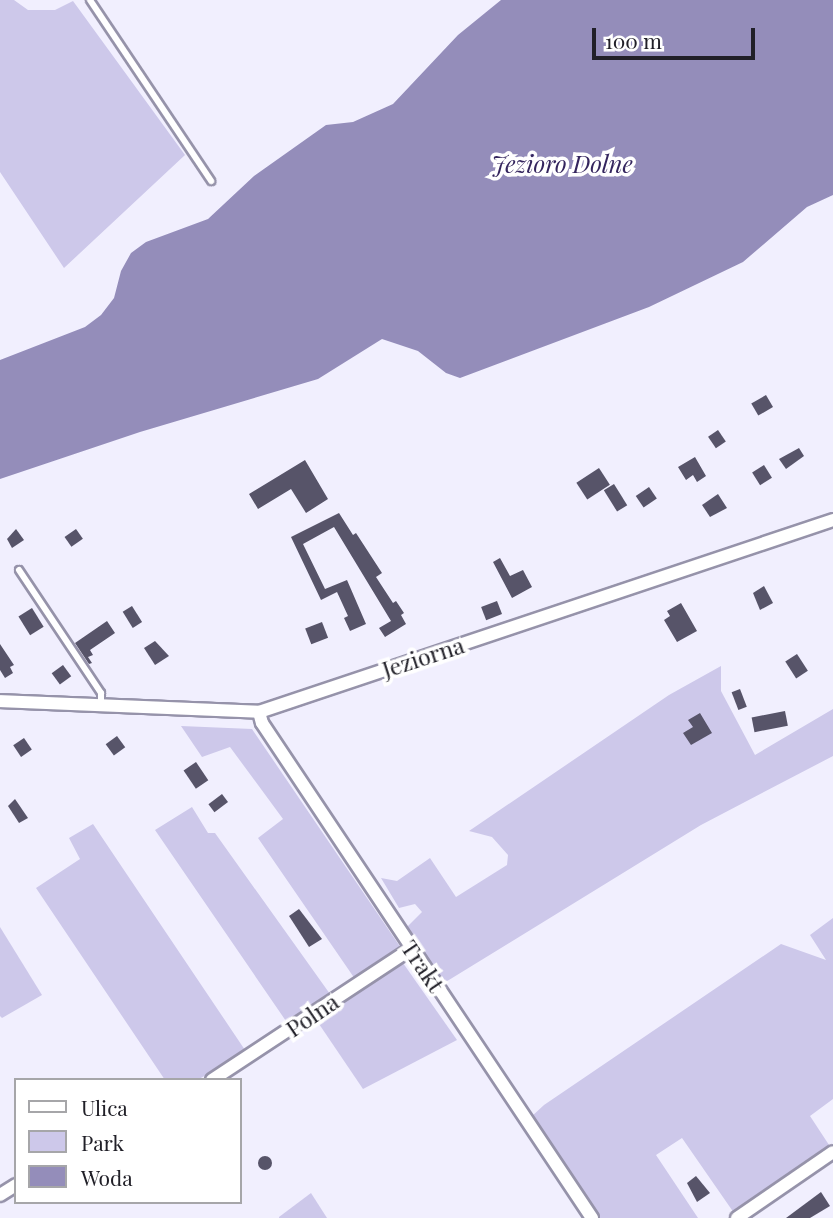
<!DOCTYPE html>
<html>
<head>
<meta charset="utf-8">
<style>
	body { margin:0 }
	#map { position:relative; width:833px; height:1218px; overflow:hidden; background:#f1effe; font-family:"Playfair Display",serif }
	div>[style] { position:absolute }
	.green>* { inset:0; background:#cdc8ea }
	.water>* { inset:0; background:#948dba }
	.building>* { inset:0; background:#575469; transform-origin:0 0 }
	.round { border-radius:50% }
	.roads { filter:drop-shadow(2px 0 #9693aa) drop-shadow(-2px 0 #9693aa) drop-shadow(0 2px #9693aa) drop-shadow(0 -2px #9693aa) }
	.service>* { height:6px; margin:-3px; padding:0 3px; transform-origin:3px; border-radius:3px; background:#fff }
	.minor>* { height:12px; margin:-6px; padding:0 6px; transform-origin:6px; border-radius:6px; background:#fff }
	span { translate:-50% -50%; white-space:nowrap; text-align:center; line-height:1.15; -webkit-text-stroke:7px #fff; paint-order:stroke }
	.street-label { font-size:23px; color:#212028 }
	.water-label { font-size:24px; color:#34255e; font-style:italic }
	.legend { position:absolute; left:14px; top:1078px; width:228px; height:126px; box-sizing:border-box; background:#fff; border:2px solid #a6a6a9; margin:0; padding:9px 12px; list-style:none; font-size:21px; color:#212028 }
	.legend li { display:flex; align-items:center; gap:14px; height:35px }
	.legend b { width:35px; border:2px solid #a6a6a9 }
	.scale { position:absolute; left:592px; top:28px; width:163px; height:32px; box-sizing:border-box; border:4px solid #212028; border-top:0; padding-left:9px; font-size:21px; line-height:24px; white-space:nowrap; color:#212028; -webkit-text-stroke:5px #fff; paint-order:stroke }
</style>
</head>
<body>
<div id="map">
	<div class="green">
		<div style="clip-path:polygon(0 0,14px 0,28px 10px,55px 10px,73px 1px,185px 155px,64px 268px,0 172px)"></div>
		<div style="clip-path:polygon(721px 666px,721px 691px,755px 755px,833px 709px,833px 756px,701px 825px,444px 983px,406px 928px,422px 912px,415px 904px,399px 908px,381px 878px,397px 881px,430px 858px,456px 897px,507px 865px,508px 855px,492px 837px,469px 831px,669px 695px)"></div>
		<div style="clip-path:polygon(181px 726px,252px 729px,401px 948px,355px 979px,258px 838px,283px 819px,230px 747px,202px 757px)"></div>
		<div style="clip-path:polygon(192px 807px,208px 833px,215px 833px,330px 994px,288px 1024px,155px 830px)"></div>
		<div style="clip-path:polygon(93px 824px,247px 1053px,197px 1080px,165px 1080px,36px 888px,80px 859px,69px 838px)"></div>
		<div style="clip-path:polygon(833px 918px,833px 1099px,810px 1116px,831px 1148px,734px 1213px,682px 1138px,656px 1155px,698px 1218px,598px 1218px,531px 1117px,544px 1105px,781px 944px,826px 960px,810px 935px)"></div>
		<div style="clip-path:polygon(0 927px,42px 995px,2px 1018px,0 1016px)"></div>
		<div style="clip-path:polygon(403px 963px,457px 1040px,363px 1089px,317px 1021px)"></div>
		<div style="clip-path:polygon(311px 1193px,327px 1218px,279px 1218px,279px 1217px)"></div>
	</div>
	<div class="water">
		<div style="clip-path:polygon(501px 0,833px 0,833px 195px,807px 207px,743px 262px,649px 307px,460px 378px,446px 373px,418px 351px,382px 339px,318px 379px,140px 432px,0 479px,0 360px,85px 327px,101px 315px,114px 298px,121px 271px,131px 253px,146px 242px,208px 219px,254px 176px,326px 125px,353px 122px,393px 104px,458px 35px)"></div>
	</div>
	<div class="building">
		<div style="left:766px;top:395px;width:14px;height:17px;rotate:60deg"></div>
		<div style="left:718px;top:430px;width:14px;height:12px;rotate:56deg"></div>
		<div style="clip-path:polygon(799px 448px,804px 456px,786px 469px,779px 459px)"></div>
		<div style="clip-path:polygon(695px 457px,706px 476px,697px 482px,693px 475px,686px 480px,678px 467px)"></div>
		<div style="clip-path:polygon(305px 460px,328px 499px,306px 513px,291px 489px,258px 509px,249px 494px)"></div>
		<div style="left:764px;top:465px;width:15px;height:14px;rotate:58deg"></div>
		<div style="left:599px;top:468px;width:20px;height:27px;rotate:57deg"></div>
		<div style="left:614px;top:484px;width:25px;height:12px;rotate:58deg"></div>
		<div style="left:649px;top:487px;width:14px;height:16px;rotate:56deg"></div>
		<div style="clip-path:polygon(718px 494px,727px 508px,710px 517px,702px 505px)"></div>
		<div style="clip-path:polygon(339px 513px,353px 535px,356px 533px,382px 573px,376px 577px,393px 603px,396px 601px,404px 613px,401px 615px,406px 624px,385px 637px,379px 628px,391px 621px,334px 527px,303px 544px,325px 589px,347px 580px,366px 624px,350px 631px,344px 618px,348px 616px,337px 592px,321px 600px,291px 537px)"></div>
		<div style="clip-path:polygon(16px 529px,24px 540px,12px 548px,7px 539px)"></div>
		<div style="left:76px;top:529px;width:12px;height:14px;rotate:55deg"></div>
		<div style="clip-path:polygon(500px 558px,510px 576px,523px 570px,532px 587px,512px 598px,493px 562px)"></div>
		<div style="clip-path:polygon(764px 586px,773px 603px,760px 610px,753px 593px)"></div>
		<div style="left:497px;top:601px;width:14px;height:17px;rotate:69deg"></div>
		<div style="clip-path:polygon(681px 603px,697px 631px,677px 642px,664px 620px,670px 616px,667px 611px)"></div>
		<div style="left:132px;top:606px;width:19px;height:11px;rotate:58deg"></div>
		<div style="left:32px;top:608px;width:22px;height:16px;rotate:58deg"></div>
		<div style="clip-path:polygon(107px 621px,115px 633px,90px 650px,93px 655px,88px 657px,92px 663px,89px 664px,75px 643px)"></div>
		<div style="left:322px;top:622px;width:17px;height:18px;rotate:69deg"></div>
		<div style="clip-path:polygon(155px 641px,169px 656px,155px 665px,144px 648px)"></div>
		<div style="clip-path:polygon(0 644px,14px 665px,10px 667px,13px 673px,5px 678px,0 670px)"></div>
		<div style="left:797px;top:654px;width:20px;height:14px;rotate:57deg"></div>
		<div style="left:63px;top:665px;width:14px;height:14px;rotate:54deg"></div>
		<div style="left:740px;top:689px;width:19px;height:9px;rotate:69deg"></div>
		<div style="left:785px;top:711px;width:15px;height:34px;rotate:79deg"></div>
		<div style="clip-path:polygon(700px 713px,712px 733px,691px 745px,683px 733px,693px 727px,688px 720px)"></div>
		<div style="left:117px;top:736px;width:14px;height:14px;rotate:54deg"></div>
		<div style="left:24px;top:738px;width:14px;height:13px;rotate:56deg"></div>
		<div style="left:196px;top:762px;width:22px;height:15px;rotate:56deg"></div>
		<div style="left:222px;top:794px;width:10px;height:17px;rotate:53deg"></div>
		<div style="clip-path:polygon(15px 799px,28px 818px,19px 823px,8px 806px)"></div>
		<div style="clip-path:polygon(299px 909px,322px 939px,309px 947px,289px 916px)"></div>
		<div class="round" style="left:258px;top:1156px;width:14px;height:14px"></div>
		<div style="clip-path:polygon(696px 1176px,710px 1193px,697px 1202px,687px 1183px)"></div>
		<div style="clip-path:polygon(821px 1192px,830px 1206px,810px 1218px,786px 1218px)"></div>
	</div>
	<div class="roads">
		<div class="service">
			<div style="left:90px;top:0;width:218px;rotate:56.2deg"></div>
			<div style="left:19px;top:570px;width:148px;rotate:56.3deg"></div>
			<div style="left:101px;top:693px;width:11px;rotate:90deg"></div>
		</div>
		<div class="minor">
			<div style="left:0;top:701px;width:259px;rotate:2.4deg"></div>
			<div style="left:259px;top:712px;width:605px;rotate:-18.49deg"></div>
			<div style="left:259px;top:712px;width:11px;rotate:75deg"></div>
			<div style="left:262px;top:723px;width:595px;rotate:56.31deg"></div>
			<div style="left:212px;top:1080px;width:238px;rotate:-33.4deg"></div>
			<div style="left:0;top:1195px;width:19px;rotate:-32deg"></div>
			<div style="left:737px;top:1218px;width:116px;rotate:-34.5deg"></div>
		</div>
	</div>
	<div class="street-label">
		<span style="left:423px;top:657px;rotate:-18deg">Jeziorna</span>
		<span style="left:423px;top:966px;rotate:56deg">Trakt</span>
		<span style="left:312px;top:1015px;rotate:-34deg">Polna</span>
	</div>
	<div class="water-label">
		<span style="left:562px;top:164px">Jezioro Dolne</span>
	</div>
	<ul class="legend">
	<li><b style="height:9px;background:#fff"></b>Ulica</li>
	<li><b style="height:19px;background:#cdc8ea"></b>Park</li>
	<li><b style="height:19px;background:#948dba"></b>Woda</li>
	</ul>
	<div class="scale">100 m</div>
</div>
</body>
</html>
